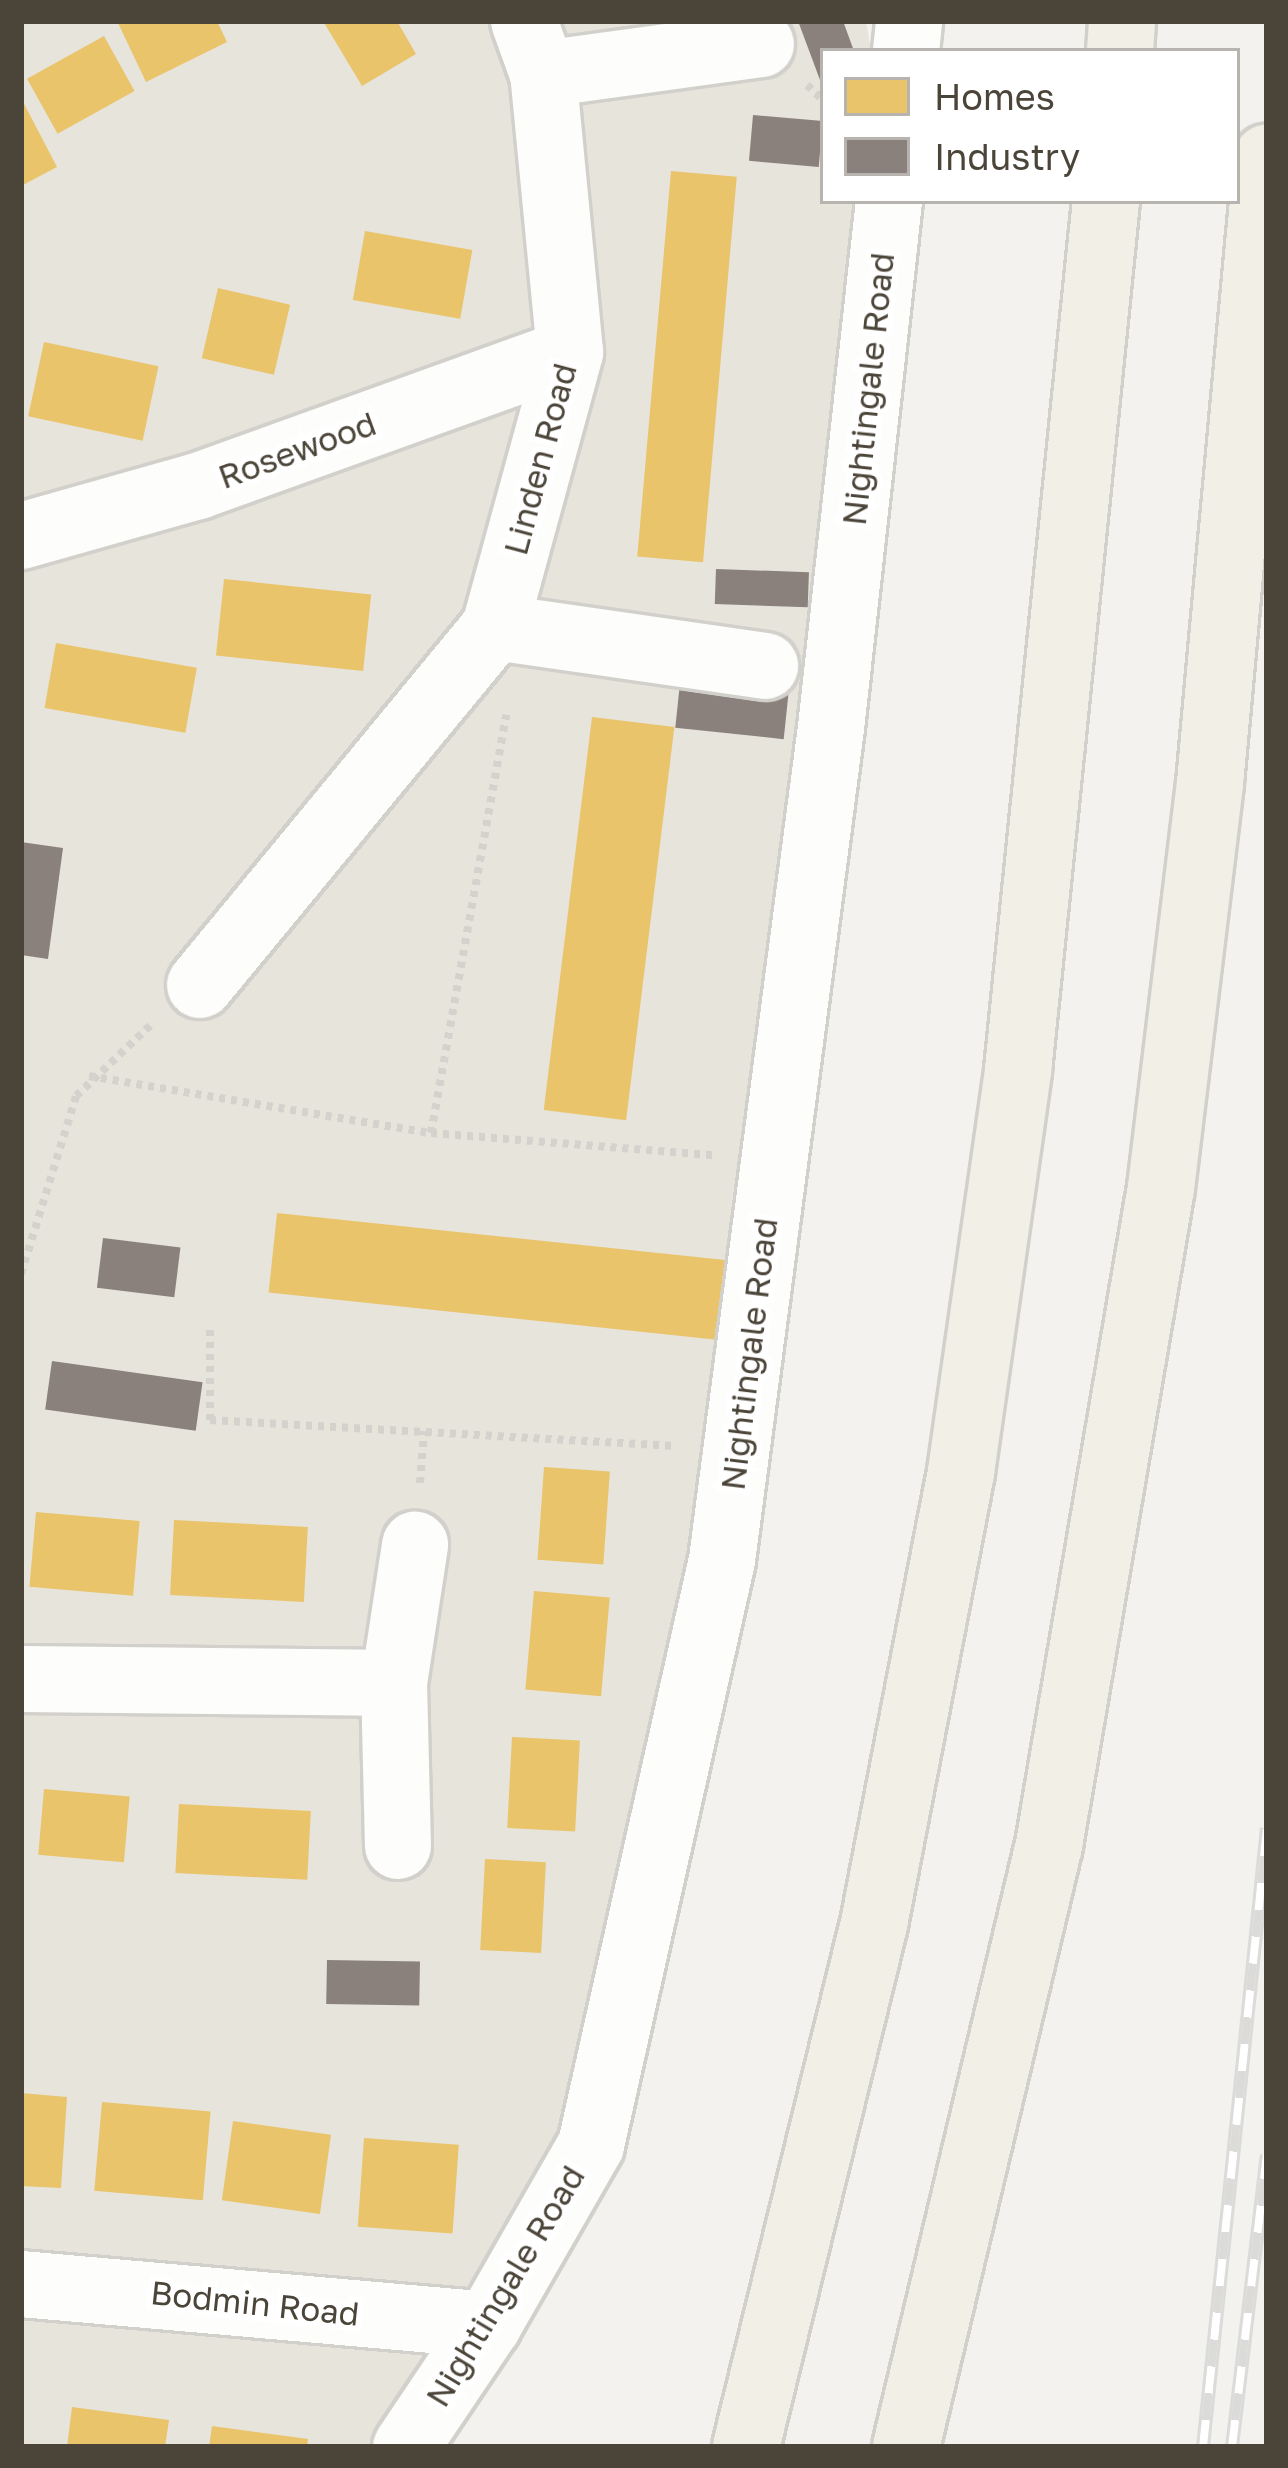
<!DOCTYPE html>
<html>
<head>
<meta charset="utf-8">
<style>
	body { margin:0 }
	#map { position:relative; width:1288px; height:2468px; overflow:hidden; background:#f4f2ee; font-family:"Golos Text",sans-serif }
	div>[style] { position:absolute }
	.residential>* { inset:0; background:#e7e4dc }
	.homes>* { inset:0; background:#e9c46a; transform-origin:0 0 }
	.industry>* { inset:0; background:#8a817c; transform-origin:0 0 }
	.path>* { height:8px; margin-top:-4px; transform-origin:0; background:repeating-linear-gradient(90deg,#d3d2cc 0 6px,transparent 0 12px) }
	.roads { filter:drop-shadow(3px 0 #d2d0cb) drop-shadow(-3px 0 #d2d0cb) drop-shadow(0 3px #d2d0cb) drop-shadow(0 -3px #d2d0cb) }
	.minor>* { height:66px; margin:-33px; padding:0 33px; transform-origin:33px; border-radius:33px; background:#fdfdfc }
	.major>* { height:66px; margin:-33px; padding:0 33px; transform-origin:33px; border-radius:33px; background:#f2efe6 }
	.rail>* { height:14px; margin-top:-7px; transform-origin:0; background:repeating-linear-gradient(90deg,#fff 0 27px,#dbdbda 0 54px); box-sizing:border-box; border-block:3px solid #dbdbda }
	span { translate:-50% -50%; white-space:nowrap; text-align:center; line-height:1.15; -webkit-text-stroke:12px #fff; paint-order:stroke }
	.street-label { font-size:33px; color:#4b4439 }
	.frame { position:absolute; inset:0; border:24px solid #4b4439; pointer-events:none }
	.legend { position:absolute; left:820px; top:48px; width:420px; height:156px; box-sizing:border-box; background:#fff; border:3px solid #b7b4b0; margin:0; padding:15px 21px; list-style:none; font-size:36px; color:#4b4439 }
	.legend li { display:flex; align-items:center; gap:24px; height:60px }
	.legend b { width:60px; border:3px solid #b7b4b0 }
</style>
</head>
<body>
<div id="map">
	<div class="residential">
		<div style="clip-path:polygon(21px 21px,866px 21px,871px 51px,823px 51px,823px 201px,855px 201px,700px 1557px,553px 2178px,380px 2447px,21px 2447px)"></div>
	</div>
	<div class="homes">
		<div style="clip-path:polygon(217px 21px,227px 42px,146px 82px,118px 23px)"></div>
		<div style="clip-path:polygon(323px 21px,397px 21px,416px 54px,362px 86px)"></div>
		<div style="left:104px;top:36px;width:63px;height:88px;rotate:61deg"></div>
		<div style="clip-path:polygon(21px 98px,57px 167px,21px 186px)"></div>
		<div style="left:671px;top:171px;width:66px;height:387px;rotate:5deg"></div>
		<div style="left:365px;top:231px;width:109px;height:70px;rotate:10deg"></div>
		<div style="left:218px;top:288px;width:74px;height:72px;rotate:13deg"></div>
		<div style="left:44px;top:342px;width:117px;height:76px;rotate:12deg"></div>
		<div style="left:224px;top:579px;width:148px;height:77px;rotate:6deg"></div>
		<div style="left:56px;top:643px;width:143px;height:66px;rotate:10deg"></div>
		<div style="left:592px;top:717px;width:83px;height:396px;rotate:7deg"></div>
		<div style="left:277px;top:1213px;width:453px;height:80px;rotate:6deg"></div>
		<div style="left:544px;top:1467px;width:66px;height:93px;rotate:4deg"></div>
		<div style="left:36px;top:1512px;width:104px;height:75px;rotate:5deg"></div>
		<div style="left:174px;top:1520px;width:134px;height:75px;rotate:3deg"></div>
		<div style="left:534px;top:1591px;width:76px;height:99px;rotate:5deg"></div>
		<div style="left:512px;top:1737px;width:68px;height:91px;rotate:3deg"></div>
		<div style="left:44px;top:1789px;width:86px;height:66px;rotate:5deg"></div>
		<div style="left:179px;top:1804px;width:132px;height:69px;rotate:3deg"></div>
		<div style="left:485px;top:1859px;width:61px;height:91px;rotate:3deg"></div>
		<div style="clip-path:polygon(21px 2093px,67px 2097px,61px 2188px,21px 2186px)"></div>
		<div style="left:102px;top:2102px;width:109px;height:89px;rotate:5deg"></div>
		<div style="left:233px;top:2121px;width:99px;height:80px;rotate:8deg"></div>
		<div style="left:364px;top:2138px;width:95px;height:89px;rotate:4deg"></div>
		<div style="clip-path:polygon(72px 2407px,169px 2420px,165px 2447px,67px 2447px)"></div>
		<div style="clip-path:polygon(212px 2426px,308px 2439px,307px 2447px,209px 2447px)"></div>
	</div>
	<div class="industry">
		<div style="clip-path:polygon(798px 21px,843px 21px,854px 51px,823px 51px,823px 88px)"></div>
		<div style="left:753px;top:115px;width:70px;height:46px;rotate:5deg"></div>
		<div style="left:716px;top:569px;width:93px;height:35px;rotate:2deg"></div>
		<div style="left:680px;top:683px;width:109px;height:45px;rotate:6deg"></div>
		<div style="clip-path:polygon(21px 842px,63px 848px,48px 959px,21px 955px)"></div>
		<div style="left:103px;top:1238px;width:78px;height:50px;rotate:7deg"></div>
		<div style="left:52px;top:1361px;width:152px;height:49px;rotate:8deg"></div>
		<div style="left:327px;top:1960px;width:93px;height:44px;rotate:1deg"></div>
	</div>
	<div class="path">
		<div style="left:807px;top:85px;width:22px;rotate:43deg"></div>
		<div style="left:89px;top:1076px;width:347px;rotate:9.5deg"></div>
		<div style="left:431px;top:1133px;width:425px;rotate:-79.8deg"></div>
		<div style="left:431px;top:1133px;width:283px;rotate:4.5deg"></div>
		<div style="left:21px;top:1274px;width:186px;rotate:-72.8deg"></div>
		<div style="left:76px;top:1096px;width:105px;rotate:-43.5deg"></div>
		<div style="left:210px;top:1330px;width:90px;rotate:90deg"></div>
		<div style="left:210px;top:1420px;width:466px;rotate:3.2deg"></div>
		<div style="left:420px;top:1483px;width:52px;rotate:-85.6deg"></div>
	</div>
	<div class="roads">
		<div class="minor">
			<div style="left:906px;top:51px;width:30px;rotate:-84deg"></div>
			<div style="left:543px;top:74px;width:220px;rotate:-7.8deg"></div>
			<div style="left:21px;top:536px;width:184px;rotate:-15.8deg"></div>
			<div style="left:198px;top:486px;width:395px;rotate:-19.8deg"></div>
			<div style="left:495px;top:627px;width:273px;rotate:8.2deg"></div>
			<div style="left:200px;top:985px;width:464px;rotate:-50.5deg"></div>
			<div style="left:495px;top:627px;width:285px;rotate:-74.7deg"></div>
			<div style="left:570px;top:352px;width:279px;rotate:-95.5deg"></div>
			<div style="left:543px;top:74px;width:56px;rotate:-109.7deg"></div>
			<div style="left:21px;top:1679px;width:373px;rotate:0.6deg"></div>
			<div style="left:394px;top:1683px;width:163px;rotate:88.6deg"></div>
			<div style="left:394px;top:1683px;width:140px;rotate:-81.3deg"></div>
			<div style="left:21px;top:2284px;width:469px;rotate:5deg"></div>
			<div style="left:406px;top:2447px;width:147px;rotate:-56.1deg"></div>
			<div style="left:488px;top:2325px;width:207px;rotate:-60.2deg"></div>
			<div style="left:591px;top:2145px;width:599px;rotate:-77.38deg"></div>
			<div style="left:722px;top:1560px;width:839px;rotate:-82.54deg"></div>
			<div style="left:831px;top:728px;width:530px;rotate:-83.72deg"></div>
		</div>
		<div class="major">
			<div style="left:1120px;top:51px;width:30px;rotate:-86deg"></div>
			<div style="left:746px;top:2447px;width:538px;rotate:-76.25deg"></div>
			<div style="left:874px;top:1924px;width:460px;rotate:-79.1deg"></div>
			<div style="left:961px;top:1472px;width:406px;rotate:-81.9deg"></div>
			<div style="left:1018px;top:1070px;width:873px;rotate:-84.22deg"></div>
			<div style="left:906px;top:2447px;width:619px;rotate:-76.64deg"></div>
			<div style="left:1049px;top:1845px;width:666px;rotate:-80.33deg"></div>
			<div style="left:1161px;top:1188px;width:408px;rotate:-83.1deg"></div>
			<div style="left:1210px;top:783px;width:628px;rotate:-84.79deg"></div>
		</div>
	</div>
	<div class="rail">
		<div style="left:1203px;top:2447px;width:622px;rotate:-84.1deg"></div>
		<div style="left:1232px;top:2447px;width:294px;rotate:-83.2deg"></div>
	</div>
	<div class="street-label">
		<span style="left:868px;top:389px;rotate:-84deg">Nightingale Road</span>
		<span style="left:297px;top:450px;rotate:-20deg">Rosewood</span>
		<span style="left:540px;top:459px;rotate:-75deg">Linden Road</span>
		<span style="left:749px;top:1354px;rotate:-83deg">Nightingale Road</span>
		<span style="left:505px;top:2286px;rotate:-59deg">Nightingale Road</span>
		<span style="left:255px;top:2303px;rotate:6deg">Bodmin Road</span>
	</div>
	<div class="frame"></div>
	<ul class="legend">
	<li><b style="height:33px;background:#e9c46a"></b>Homes</li>
	<li><b style="height:33px;background:#8a817c"></b>Industry</li>
	</ul>
</div>
</body>
</html>
